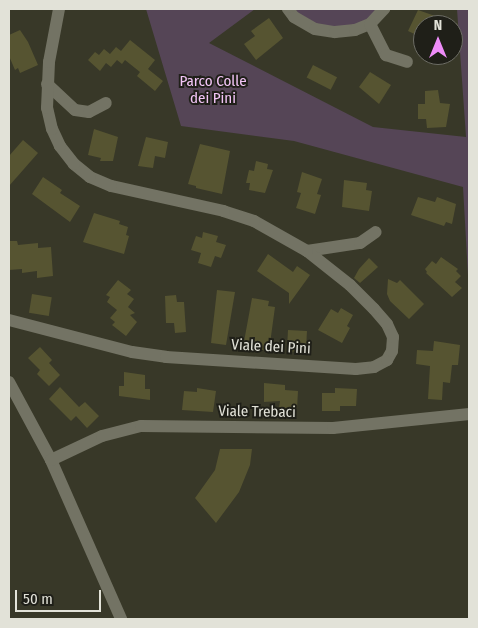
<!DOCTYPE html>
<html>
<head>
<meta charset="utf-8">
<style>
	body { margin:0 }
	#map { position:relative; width:478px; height:628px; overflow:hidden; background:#383828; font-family:"Fira Sans Condensed",sans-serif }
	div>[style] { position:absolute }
	.green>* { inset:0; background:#554556 }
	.building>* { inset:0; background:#565431; transform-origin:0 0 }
	.minor>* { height:12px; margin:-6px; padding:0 6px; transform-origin:6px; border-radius:6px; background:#737364 }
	span { translate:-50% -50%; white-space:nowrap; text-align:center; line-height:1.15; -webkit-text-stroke:4px #1f1f18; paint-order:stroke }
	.park-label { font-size:15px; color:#f3c5f7 }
	.street-label { font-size:15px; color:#e2e2d8 }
	.frame { position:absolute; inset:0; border:10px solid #e2e2d8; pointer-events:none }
	.north { position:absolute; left:413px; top:15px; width:50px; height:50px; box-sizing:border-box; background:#1f1f18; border:1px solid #6d6d65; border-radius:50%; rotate:0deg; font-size:14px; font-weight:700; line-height:20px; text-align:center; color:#e2e2d8 }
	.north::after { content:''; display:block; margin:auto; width:18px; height:22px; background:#ee8cf8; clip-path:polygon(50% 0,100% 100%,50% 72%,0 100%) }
	.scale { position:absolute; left:15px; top:590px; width:86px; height:22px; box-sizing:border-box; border:2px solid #e2e2d8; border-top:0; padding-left:6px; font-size:15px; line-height:18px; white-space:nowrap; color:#e2e2d8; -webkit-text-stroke:4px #1f1f18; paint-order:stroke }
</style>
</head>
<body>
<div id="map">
	<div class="green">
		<div style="clip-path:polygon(146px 9px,255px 9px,209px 43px,373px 127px,466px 137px,457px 9px,469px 9px,469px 293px,463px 187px,294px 141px,181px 126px)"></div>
		<div style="clip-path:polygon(295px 9px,378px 9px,367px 20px,354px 25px,336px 27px,317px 24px,298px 13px)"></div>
	</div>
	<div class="building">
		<div style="clip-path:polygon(418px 10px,458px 24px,457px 25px,423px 25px,423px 38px,408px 31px)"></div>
		<div style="clip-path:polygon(269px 18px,283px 38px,256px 60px,244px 44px,255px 36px,251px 31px)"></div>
		<div style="clip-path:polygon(20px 30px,28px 42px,38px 65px,20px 73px,18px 68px,15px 70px,9px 56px,9px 35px)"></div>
		<div style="clip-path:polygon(130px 40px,155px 60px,148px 69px,163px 81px,155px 91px,137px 76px,140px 72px,125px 60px,122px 64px,117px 60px,111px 67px,106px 63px,100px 71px,88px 60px,95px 52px,99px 55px,104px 49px,110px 54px,116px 47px,121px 51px)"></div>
		<div style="left:313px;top:65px;width:27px;height:14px;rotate:27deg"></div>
		<div style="clip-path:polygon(370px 72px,391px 85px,379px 104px,359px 87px)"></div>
		<div style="clip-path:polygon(438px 90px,440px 103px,450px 104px,446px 127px,427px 128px,426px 119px,418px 119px,418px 104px,425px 104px,425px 91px)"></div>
		<div style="clip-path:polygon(94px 129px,118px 137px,113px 161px,100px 161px,101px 158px,88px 155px)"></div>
		<div style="clip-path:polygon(146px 137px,168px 142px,165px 158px,155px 156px,153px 168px,138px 166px)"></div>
		<div style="clip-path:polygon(23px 140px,38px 153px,9px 186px,9px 156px)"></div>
		<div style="clip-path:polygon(200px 144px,230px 151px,222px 194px,196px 188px,196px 186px,188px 184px)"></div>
		<div style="clip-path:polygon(256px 161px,268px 164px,267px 169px,273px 170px,265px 193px,249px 190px,250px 183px,246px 183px,249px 170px,254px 171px)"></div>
		<div style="clip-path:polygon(302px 172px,322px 179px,317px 194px,321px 195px,315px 214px,296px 208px,301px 193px,297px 192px)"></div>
		<div style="clip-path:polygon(43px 177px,62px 190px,60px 193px,80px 206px,70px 222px,32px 194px)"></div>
		<div style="clip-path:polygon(344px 180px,367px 183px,366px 190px,372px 191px,369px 211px,342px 207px)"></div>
		<div style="clip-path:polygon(418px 197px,435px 202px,437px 197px,456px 204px,452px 224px,446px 222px,444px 226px,411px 215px)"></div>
		<div style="clip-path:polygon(94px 213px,120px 221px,119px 224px,128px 227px,126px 235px,129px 236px,124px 254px,83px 242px)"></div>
		<div style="clip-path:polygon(203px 232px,218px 236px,216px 242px,226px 245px,221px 258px,215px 256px,211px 267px,198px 263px,201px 253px,191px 250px,196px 236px,202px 238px)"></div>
		<div style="clip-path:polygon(9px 241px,17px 241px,18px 245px,38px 243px,38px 248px,51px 247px,53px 276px,37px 278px,37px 271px,22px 273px,22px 269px,9px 270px)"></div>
		<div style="clip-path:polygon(268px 254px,293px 272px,297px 266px,310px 275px,289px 304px,289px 293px,257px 271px)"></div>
		<div style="clip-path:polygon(441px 257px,458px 269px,456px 271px,461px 276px,455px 282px,462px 288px,452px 297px,426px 273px,427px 272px,425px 269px,432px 261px,436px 264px)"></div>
		<div style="clip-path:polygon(369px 258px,378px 267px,360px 283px,354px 278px,359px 269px)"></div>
		<div style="clip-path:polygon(388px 279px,397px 283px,400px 280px,424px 304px,409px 319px,390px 301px,387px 294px)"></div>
		<div style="clip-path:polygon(118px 280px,131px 290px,127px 294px,134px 299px,128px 307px,135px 313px,130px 315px,137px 322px,126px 336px,112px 325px,115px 322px,110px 318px,117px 310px,107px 302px,110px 297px,106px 295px)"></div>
		<div style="clip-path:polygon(217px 290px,235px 292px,226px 345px,211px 343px)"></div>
		<div style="left:32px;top:294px;width:20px;height:19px;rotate:9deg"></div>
		<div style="clip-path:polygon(176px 295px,177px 302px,184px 302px,186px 332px,175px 333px,174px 323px,166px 323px,165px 296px)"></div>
		<div style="clip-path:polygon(252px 298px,269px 301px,268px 306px,275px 307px,269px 351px,243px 347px)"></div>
		<div style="clip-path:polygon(341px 308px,353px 315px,347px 326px,350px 328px,342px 343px,318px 330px,331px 309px,338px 313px)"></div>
		<div style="left:288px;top:330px;width:19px;height:21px;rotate:3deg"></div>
		<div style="clip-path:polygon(434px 341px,460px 345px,458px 365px,452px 365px,450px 383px,443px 382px,442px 400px,428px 399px,430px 366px,416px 364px,417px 350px,433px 351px)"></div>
		<div style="clip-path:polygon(40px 347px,52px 360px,49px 363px,60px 375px,49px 386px,37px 374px,40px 370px,28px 358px)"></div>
		<div style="clip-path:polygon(124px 372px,145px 375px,145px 389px,150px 389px,150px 400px,119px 396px,119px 386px,124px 386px)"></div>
		<div style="clip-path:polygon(264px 383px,285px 385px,285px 390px,298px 391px,297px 409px,279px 408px,280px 401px,264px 402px)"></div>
		<div style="clip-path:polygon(60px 387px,79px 407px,85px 402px,99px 416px,87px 428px,76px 416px,71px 421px,49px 399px)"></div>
		<div style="clip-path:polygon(197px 388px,216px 391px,213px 412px,182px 410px,184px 391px,197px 392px)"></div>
		<div style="clip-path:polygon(335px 388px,357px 389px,356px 406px,340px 406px,340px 411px,322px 411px,322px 393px,335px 393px)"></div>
		<div style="clip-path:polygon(220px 449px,252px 449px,250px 465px,239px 492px,216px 523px,195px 498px,215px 470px)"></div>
	</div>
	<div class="minor">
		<div style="left:288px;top:9px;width:10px;rotate:53deg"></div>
		<div style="left:294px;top:17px;width:24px;rotate:30deg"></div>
		<div style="left:315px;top:29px;width:20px;rotate:9deg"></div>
		<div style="left:335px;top:32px;width:20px;rotate:-6deg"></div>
		<div style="left:355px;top:30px;width:16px;rotate:-22deg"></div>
		<div style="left:370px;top:24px;width:21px;rotate:-47deg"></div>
		<div style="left:370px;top:24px;width:35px;rotate:63deg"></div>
		<div style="left:386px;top:55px;width:22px;rotate:18deg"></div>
		<div style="left:47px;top:84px;width:38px;rotate:43deg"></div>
		<div style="left:75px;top:110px;width:14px;rotate:8deg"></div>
		<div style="left:89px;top:112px;width:19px;rotate:-28deg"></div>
		<div style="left:307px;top:251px;width:54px;rotate:-8.6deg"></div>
		<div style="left:360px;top:243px;width:19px;rotate:-35deg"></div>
		<div style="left:9px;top:320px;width:127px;rotate:14.6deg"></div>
		<div style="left:132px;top:352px;width:34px;rotate:8deg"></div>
		<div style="left:166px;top:357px;width:190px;rotate:3.6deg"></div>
		<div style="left:356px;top:369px;width:18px;rotate:-6deg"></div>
		<div style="left:374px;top:367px;width:15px;rotate:-28deg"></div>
		<div style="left:387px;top:360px;width:10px;rotate:-61deg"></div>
		<div style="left:392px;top:351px;width:14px;rotate:-86deg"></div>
		<div style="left:393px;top:337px;width:14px;rotate:-115deg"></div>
		<div style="left:387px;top:324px;width:20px;rotate:-131deg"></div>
		<div style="left:374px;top:309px;width:34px;rotate:-135deg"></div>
		<div style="left:350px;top:285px;width:55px;rotate:-141.7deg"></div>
		<div style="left:307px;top:251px;width:61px;rotate:-150.5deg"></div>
		<div style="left:254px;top:221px;width:32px;rotate:-162deg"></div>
		<div style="left:224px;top:211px;width:116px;rotate:-167.5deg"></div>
		<div style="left:111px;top:186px;width:23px;rotate:-157deg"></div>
		<div style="left:90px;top:177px;width:21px;rotate:-141deg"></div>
		<div style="left:74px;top:164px;width:23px;rotate:-128deg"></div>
		<div style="left:60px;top:146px;width:19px;rotate:-115deg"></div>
		<div style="left:52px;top:129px;width:22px;rotate:-103deg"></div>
		<div style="left:47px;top:108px;width:46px;rotate:-87.5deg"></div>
		<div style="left:49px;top:62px;width:54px;rotate:-79.3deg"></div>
		<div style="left:9px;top:382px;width:89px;rotate:61.7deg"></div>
		<div style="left:51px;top:460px;width:174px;rotate:66.2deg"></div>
		<div style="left:51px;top:460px;width:56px;rotate:-25.2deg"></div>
		<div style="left:102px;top:436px;width:40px;rotate:-14.4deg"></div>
		<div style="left:141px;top:426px;width:192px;rotate:0.6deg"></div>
		<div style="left:333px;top:428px;width:137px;rotate:-5.9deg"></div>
	</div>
	<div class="park-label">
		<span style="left:213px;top:90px">Parco Colle<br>dei Pini</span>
	</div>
	<div class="street-label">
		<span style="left:271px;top:347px;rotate:3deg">Viale dei Pini</span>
		<span style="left:257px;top:412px;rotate:1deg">Viale Trebaci</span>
	</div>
	<div class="frame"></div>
	<div class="north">N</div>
	<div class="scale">50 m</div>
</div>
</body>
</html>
